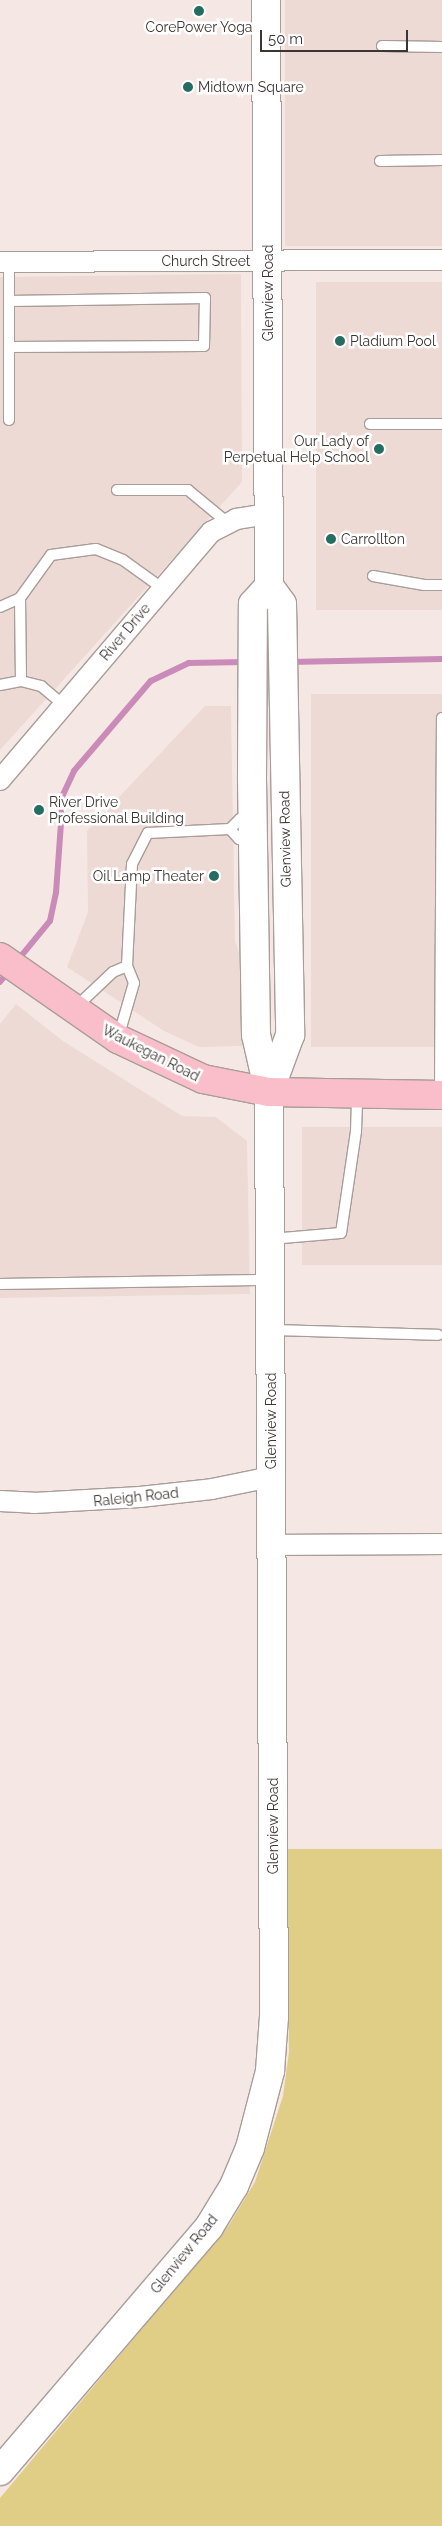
<!DOCTYPE html>
<html>
<head>
<meta charset="utf-8">
<style>
	body { margin:0 }
	#map { position:relative; width:442px; height:2526px; overflow:hidden; background:#f5e8e4; font-family:Raleway,sans-serif }
	div>[style] { position:absolute }
	.built>* { inset:0; background:#eedad4; transform-origin:0 0 }
	.green>* { inset:0; background:#e0cd86 }
	.stream>* { height:5.5px; margin:-2.75px; padding:0 2.75px; transform-origin:2.75px; border-radius:2.75px; background:#cb8bb8 }
	.roads { filter:drop-shadow(1px 0 #a99d9a) drop-shadow(-1px 0 #a99d9a) drop-shadow(0 1px #a99d9a) drop-shadow(0 -1px #a99d9a) }
	.service>* { height:10px; margin:-5px; padding:0 5px; transform-origin:5px; border-radius:5px; background:#fff }
	.minor>* { height:20px; margin:-10px; padding:0 10px; transform-origin:10px; border-radius:10px; background:#fff }
	.secondary>* { height:28px; margin:-14px; padding:0 14px; transform-origin:14px; border-radius:14px; background:#fff }
	.primary>* { height:28px; margin:-14px; padding:0 14px; transform-origin:14px; border-radius:14px; background:#fabeca }
	.dots>* { width:14px; height:14px; translate:-50% -50%; box-sizing:border-box; border:2px solid #fff; border-radius:50% }
	span { translate:-50% -50%; white-space:nowrap; text-align:center; line-height:1.15; -webkit-text-stroke:5px #fff; paint-order:stroke }
	.poi-label { font-size:14px; color:#3b3634 }
	.left { translate:0 -50%; text-align:left }
	.right { translate:-100% -50%; text-align:right }
	.street-label { font-size:14px; color:#3b3634 }
	.scale { position:absolute; left:260px; top:30px; width:148px; height:22px; box-sizing:border-box; border:2px solid #3b3634; border-top:0; padding-left:6px; font-size:15px; line-height:18px; white-space:nowrap; color:#3b3634; -webkit-text-stroke:4px #fff; paint-order:stroke }
</style>
</head>
<body>
<div id="map">
	<div class="built">
		<div style="left:285px;top:0;width:157px;height:246px"></div>
		<div style="clip-path:polygon(241px 274px,242px 482px,0 750px,0 277px)"></div>
		<div style="left:442px;top:282px;width:328px;height:126px;rotate:90deg"></div>
		<div style="left:442px;top:694px;width:353px;height:131px;rotate:90deg"></div>
		<div style="clip-path:polygon(205px 706px,231px 706px,235px 941px,241px 959px,243px 1046px,199px 1047px,164px 1031px,67px 967px,88px 912px,87px 831px)"></div>
		<div style="clip-path:polygon(16px 1004px,63px 1041px,182px 1116px,216px 1117px,247px 1141px,250px 1294px,0 1298px,0 1024px)"></div>
		<div style="left:442px;top:1127px;width:138px;height:140px;rotate:90deg"></div>
	</div>
	<div class="green">
		<div style="clip-path:polygon(287px 1849px,442px 1849px,442px 2526px,0 2526px,0 2498px,229px 2225px,255px 2182px,283px 2096px,289px 2052px)"></div>
	</div>
	<div class="stream">
		<div style="left:289px;top:662px;width:153px;rotate:-1.1deg"></div>
		<div style="left:18px;top:960px;width:50px;rotate:-50.6deg"></div>
		<div style="left:50px;top:921px;width:29px;rotate:-78deg"></div>
		<div style="left:56px;top:893px;width:98px;rotate:-85.9deg"></div>
		<div style="left:63px;top:795px;width:26px;rotate:-65deg"></div>
		<div style="left:74px;top:771px;width:118px;rotate:-49.5deg"></div>
		<div style="left:151px;top:681px;width:42px;rotate:-25.3deg"></div>
		<div style="left:189px;top:663px;width:56px;rotate:-1deg"></div>
		<div style="left:0;top:982px;width:14px;rotate:-51deg"></div>
	</div>
	<div class="roads">
		<div class="service">
			<div style="left:382px;top:46px;width:60px;rotate:1deg"></div>
			<div style="left:380px;top:161px;width:62px;rotate:-0.9deg"></div>
			<div style="left:9px;top:262px;width:158px;rotate:90deg"></div>
			<div style="left:9px;top:301px;width:196px;rotate:-0.9deg"></div>
			<div style="left:205px;top:298px;width:48px;rotate:91.2deg"></div>
			<div style="left:204px;top:346px;width:195px;rotate:179.7deg"></div>
			<div style="left:370px;top:424px;width:72px"></div>
			<div style="left:117px;top:490px;width:71px"></div>
			<div style="left:188px;top:490px;width:52px;rotate:39.5deg"></div>
			<div style="left:373px;top:576px;width:52px;rotate:10deg"></div>
			<div style="left:424px;top:585px;width:18px"></div>
			<div style="left:20px;top:598px;width:83px;rotate:89.3deg"></div>
			<div style="left:0;top:607px;width:22px;rotate:-24deg"></div>
			<div style="left:20px;top:598px;width:53px;rotate:-54.2deg"></div>
			<div style="left:51px;top:555px;width:45px;rotate:-7.6deg"></div>
			<div style="left:96px;top:549px;width:29px;rotate:22deg"></div>
			<div style="left:123px;top:560px;width:48px;rotate:35.7deg"></div>
			<div style="left:0;top:685px;width:21px;rotate:-11deg"></div>
			<div style="left:21px;top:681px;width:21px;rotate:14deg"></div>
			<div style="left:41px;top:686px;width:30px;rotate:40deg"></div>
			<div style="left:230px;top:829px;width:13px;rotate:48deg"></div>
			<div style="left:239px;top:839px;width:13px;rotate:-4deg"></div>
			<div style="left:76px;top:1007px;width:51px;rotate:-43.4deg"></div>
			<div style="left:113px;top:972px;width:15px;rotate:-23deg"></div>
			<div style="left:118px;top:1038px;width:57px;rotate:-73.8deg"></div>
			<div style="left:134px;top:983px;width:18px;rotate:-112deg"></div>
			<div style="left:127px;top:966px;width:102px;rotate:-87.2deg"></div>
			<div style="left:132px;top:864px;width:35px;rotate:-63deg"></div>
			<div style="left:148px;top:833px;width:82px;rotate:-2.8deg"></div>
			<div style="left:230px;top:829px;width:14px;rotate:-45deg"></div>
			<div style="left:240px;top:819px;width:11px"></div>
			<div style="left:440px;top:1094px;width:376px;rotate:-89.7deg"></div>
			<div style="left:271px;top:1239px;width:70px;rotate:-4.9deg"></div>
			<div style="left:341px;top:1233px;width:103px;rotate:-81.6deg"></div>
			<div style="left:356px;top:1131px;width:37px;rotate:-88deg"></div>
			<div style="left:0;top:1284px;width:269px;rotate:-0.9deg"></div>
			<div style="left:271px;top:1330px;width:167px;rotate:1.7deg"></div>
		</div>
		<div class="minor">
			<div style="left:0;top:262px;width:442px;rotate:-0.3deg"></div>
			<div style="left:0;top:780px;width:326px;rotate:-49.6deg"></div>
			<div style="left:211px;top:532px;width:28px;rotate:-27deg"></div>
			<div style="left:236px;top:519px;width:33px;rotate:-9deg"></div>
			<div style="left:0;top:1501px;width:34px;rotate:3deg"></div>
			<div style="left:34px;top:1503px;width:106px;rotate:-3.2deg"></div>
			<div style="left:140px;top:1497px;width:72px;rotate:-6.3deg"></div>
			<div style="left:212px;top:1489px;width:60px;rotate:-11.5deg"></div>
			<div style="left:271px;top:1545px;width:171px;rotate:-0.3deg"></div>
		</div>
		<div class="secondary">
			<div style="left:266px;top:0;width:586px;rotate:89.71deg"></div>
			<div style="left:269px;top:586px;width:22px;rotate:54deg"></div>
			<div style="left:282px;top:604px;width:431px;rotate:88.9deg"></div>
			<div style="left:290px;top:1035px;width:61px;rotate:110.2deg"></div>
			<div style="left:0;top:2471px;width:321px;rotate:-49.4deg"></div>
			<div style="left:209px;top:2227px;width:48px;rotate:-58.6deg"></div>
			<div style="left:234px;top:2186px;width:41px;rotate:-67.2deg"></div>
			<div style="left:250px;top:2148px;width:80px;rotate:-75.4deg"></div>
			<div style="left:270px;top:2071px;width:54px;rotate:-85.8deg"></div>
			<div style="left:274px;top:2017px;width:925px;rotate:-90.31deg"></div>
			<div style="left:269px;top:1092px;width:58px;rotate:-102.8deg"></div>
			<div style="left:256px;top:1035px;width:258px;rotate:-90.9deg"></div>
			<div style="left:252px;top:777px;width:173px;rotate:-89.7deg"></div>
			<div style="left:253px;top:604px;width:24px;rotate:-48deg"></div>
		</div>
		<div class="primary">
			<div style="left:0;top:957px;width:144px;rotate:34.8deg"></div>
			<div style="left:118px;top:1039px;width:94px;rotate:25.2deg"></div>
			<div style="left:203px;top:1079px;width:67px;rotate:11.1deg"></div>
			<div style="left:269px;top:1092px;width:173px;rotate:1deg"></div>
		</div>
	</div>
	<div class="dots">
		<div style="left:199px;top:11px;background:#256c61"></div>
		<div style="left:188px;top:87px;background:#256c61"></div>
		<div style="left:340px;top:341px;background:#256c61"></div>
		<div style="left:379px;top:449px;background:#256c61"></div>
		<div style="left:331px;top:539px;background:#256c61"></div>
		<div style="left:39px;top:810px;background:#256c61"></div>
		<div style="left:214px;top:876px;background:#256c61"></div>
	</div>
	<div class="poi-label">
		<span style="left:199px;top:27px">CorePower Yoga</span>
		<span class="left" style="left:198px;top:87px">Midtown Square</span>
		<span class="left" style="left:350px;top:341px">Pladium Pool</span>
		<span class="right" style="left:369px;top:449px">Our Lady of<br>Perpetual Help School</span>
		<span class="left" style="left:341px;top:539px">Carrollton</span>
		<span class="left" style="left:49px;top:810px">River Drive<br>Professional Building</span>
		<span class="right" style="left:204px;top:876px">Oil Lamp Theater</span>
	</div>
	<div class="street-label">
		<span style="left:206px;top:261px">Church Street</span>
		<span style="left:268px;top:293px;rotate:-90deg">Glenview Road</span>
		<span style="left:125px;top:632px;rotate:-50deg">River Drive</span>
		<span style="left:285px;top:839px;rotate:-91deg">Glenview Road</span>
		<span style="left:151px;top:1053px;rotate:27deg">Waukegan Road</span>
		<span style="left:271px;top:1421px;rotate:-90deg">Glenview Road</span>
		<span style="left:136px;top:1497px;rotate:-6deg">Raleigh Road</span>
		<span style="left:273px;top:1826px;rotate:-90deg">Glenview Road</span>
		<span style="left:184px;top:2254px;rotate:-51deg">Glenview Road</span>
	</div>
	<div class="scale">50 m</div>
</div>
</body>
</html>
